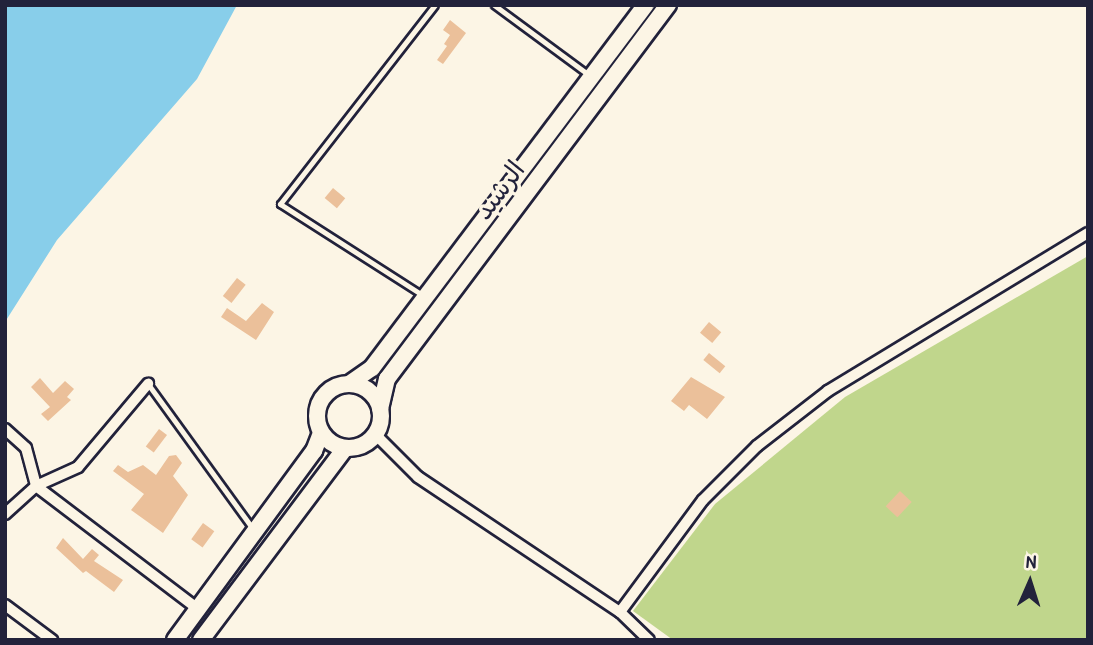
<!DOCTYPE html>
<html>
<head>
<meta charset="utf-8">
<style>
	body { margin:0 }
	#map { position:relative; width:1093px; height:645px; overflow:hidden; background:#fcf5e5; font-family:"Patrick Hand","Playpen Sans Arabic",sans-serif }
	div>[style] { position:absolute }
	.green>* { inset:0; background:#c0d68c }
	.water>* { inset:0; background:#88ceea }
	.building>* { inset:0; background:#ebc09a; transform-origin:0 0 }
	.roads { filter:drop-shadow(2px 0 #22223b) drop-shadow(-2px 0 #22223b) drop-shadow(0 2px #22223b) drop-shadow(0 -2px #22223b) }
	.lane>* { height:5px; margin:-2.5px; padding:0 2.5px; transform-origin:2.5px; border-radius:2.5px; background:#fcf5e5 }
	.street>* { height:10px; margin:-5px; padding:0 5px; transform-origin:5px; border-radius:5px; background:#fcf5e5 }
	.secondary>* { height:16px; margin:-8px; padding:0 8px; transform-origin:8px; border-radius:8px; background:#fcf5e5 }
	.secondary>.ring { margin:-8px; padding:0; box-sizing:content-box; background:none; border:16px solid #fcf5e5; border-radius:50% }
	span { translate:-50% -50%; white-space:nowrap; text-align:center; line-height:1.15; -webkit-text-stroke:7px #fcf5e5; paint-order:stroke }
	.street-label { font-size:26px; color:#22223b }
	.frame { position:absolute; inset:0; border:7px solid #22223b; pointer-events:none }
	.north { position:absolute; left:995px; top:547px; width:70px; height:70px; -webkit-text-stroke:5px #fcf5e5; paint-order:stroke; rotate:3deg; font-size:19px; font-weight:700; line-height:28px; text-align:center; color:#22223b }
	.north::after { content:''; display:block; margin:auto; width:24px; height:32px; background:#22223b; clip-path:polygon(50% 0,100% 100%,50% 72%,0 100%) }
</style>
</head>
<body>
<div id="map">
	<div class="green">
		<div style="clip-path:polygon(1088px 256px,1088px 640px,673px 640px,633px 611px,715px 504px,845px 397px)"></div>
	</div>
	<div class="water">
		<div style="clip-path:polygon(5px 5px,237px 5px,197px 79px,57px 240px,5px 322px)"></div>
	</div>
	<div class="building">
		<div style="clip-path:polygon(450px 20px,466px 33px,443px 64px,437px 60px,447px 46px,444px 44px,450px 35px,443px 30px)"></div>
		<div style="left:333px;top:188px;width:16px;height:13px;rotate:40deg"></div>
		<div style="left:237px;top:278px;width:11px;height:23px;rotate:38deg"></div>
		<div style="clip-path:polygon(262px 303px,274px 312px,256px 340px,221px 317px,227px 308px,246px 321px)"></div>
		<div style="left:709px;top:322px;width:16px;height:14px;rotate:40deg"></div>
		<div style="left:709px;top:353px;width:21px;height:9px;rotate:39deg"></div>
		<div style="clip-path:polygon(691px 377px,725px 397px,707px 419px,689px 405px,684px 411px,671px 401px)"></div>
		<div style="clip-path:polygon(40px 378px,53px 393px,65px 381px,74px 389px,67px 397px,71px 400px,48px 421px,41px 414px,50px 407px,31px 387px)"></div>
		<div style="left:159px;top:429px;width:10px;height:22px;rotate:37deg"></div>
		<div style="clip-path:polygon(176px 455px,182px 463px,173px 476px,188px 495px,163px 533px,131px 510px,144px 494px,113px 471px,118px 465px,128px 472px,143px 465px,156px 475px,169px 456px)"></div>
		<div style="left:900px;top:491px;width:16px;height:21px;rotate:43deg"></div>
		<div style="left:203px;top:523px;width:14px;height:20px;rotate:36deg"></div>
		<div style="clip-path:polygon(63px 538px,83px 559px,92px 549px,99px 555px,94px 561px,123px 580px,114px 592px,86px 571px,83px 573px,56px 548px)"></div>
	</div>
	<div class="roads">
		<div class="lane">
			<div style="left:494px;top:5px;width:118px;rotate:36.4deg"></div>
			<div style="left:424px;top:296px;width:171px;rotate:-147.4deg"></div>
			<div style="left:280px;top:204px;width:252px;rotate:-52.1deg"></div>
			<div style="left:148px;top:384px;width:179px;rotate:54.1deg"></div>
		</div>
		<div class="street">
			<div style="left:5px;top:429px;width:28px;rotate:42deg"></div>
			<div style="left:26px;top:448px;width:39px;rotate:75deg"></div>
			<div style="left:36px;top:486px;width:203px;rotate:37.2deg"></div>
			<div style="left:376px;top:435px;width:59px;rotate:45deg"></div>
			<div style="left:418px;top:477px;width:243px;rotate:33.8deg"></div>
			<div style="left:620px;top:612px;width:40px;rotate:44deg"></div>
			<div style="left:5px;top:514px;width:42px;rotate:-42.1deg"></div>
			<div style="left:36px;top:486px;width:46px;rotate:-24.3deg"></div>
			<div style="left:78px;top:467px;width:109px;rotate:-49.9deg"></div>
			<div style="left:5px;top:605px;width:59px;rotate:36.7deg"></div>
			<div style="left:620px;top:612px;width:139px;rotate:-53.5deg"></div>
			<div style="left:703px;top:500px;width:76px;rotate:-45deg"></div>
			<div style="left:757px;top:446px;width:90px;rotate:-37.8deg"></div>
			<div style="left:828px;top:391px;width:304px;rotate:-31.3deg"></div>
		</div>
		<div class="secondary">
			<div class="ring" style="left:317px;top:384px;width:48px;height:48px"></div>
			<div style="left:349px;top:384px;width:28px;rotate:-35deg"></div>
			<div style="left:372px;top:368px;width:455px;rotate:-53deg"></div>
			<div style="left:380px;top:409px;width:31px;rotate:-77deg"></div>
			<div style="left:387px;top:379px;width:468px;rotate:-53.1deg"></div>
			<div style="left:175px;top:640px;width:235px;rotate:-53.7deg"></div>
			<div style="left:314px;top:451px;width:19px;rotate:-69deg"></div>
			<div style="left:201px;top:640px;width:240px;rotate:-53.1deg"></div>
		</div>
	</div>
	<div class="street-label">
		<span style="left:499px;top:190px;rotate:-53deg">الرشيد</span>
	</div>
	<div class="frame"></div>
	<div class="north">N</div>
</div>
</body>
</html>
